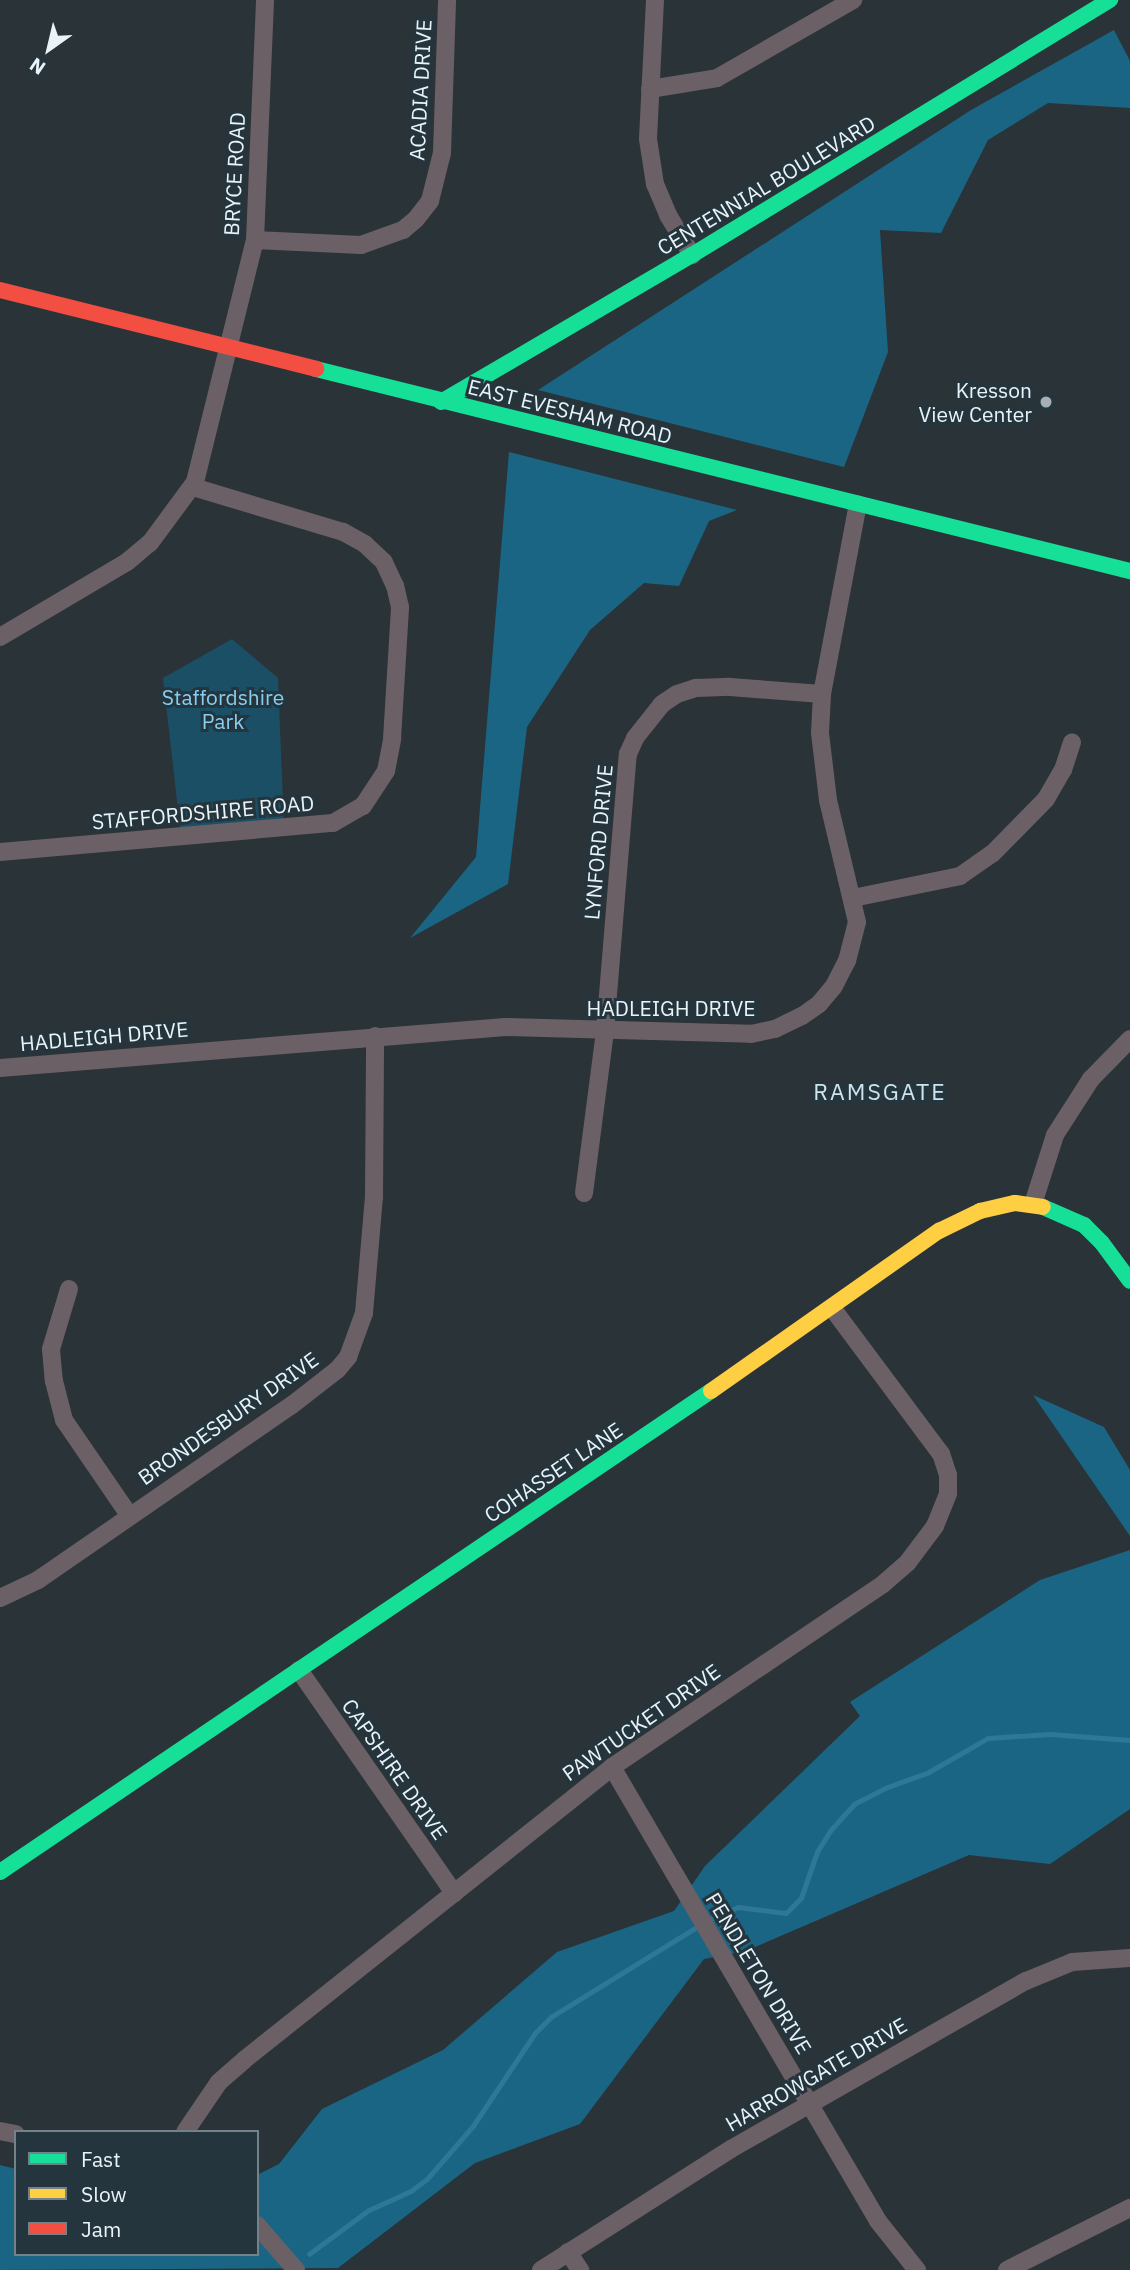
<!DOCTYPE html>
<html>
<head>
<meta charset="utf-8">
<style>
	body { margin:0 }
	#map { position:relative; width:1130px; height:2270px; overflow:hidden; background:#2a3337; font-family:"IBM Plex Sans",sans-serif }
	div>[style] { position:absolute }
	.green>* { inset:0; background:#1a4f66 }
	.forest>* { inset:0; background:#1b6584 }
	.stream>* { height:4.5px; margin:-2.25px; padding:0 2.25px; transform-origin:2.25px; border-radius:2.25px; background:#2f7797 }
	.street>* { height:18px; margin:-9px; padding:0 9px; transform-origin:9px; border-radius:9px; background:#6b6065 }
	.fast>* { height:16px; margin:-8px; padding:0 8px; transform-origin:8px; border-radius:8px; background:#16e098 }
	.slow>* { height:16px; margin:-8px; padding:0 8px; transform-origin:8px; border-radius:8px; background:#ffcf43 }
	.jam>* { height:16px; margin:-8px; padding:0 8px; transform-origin:8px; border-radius:8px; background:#f24e42 }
	.dots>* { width:19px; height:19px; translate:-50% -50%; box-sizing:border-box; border:4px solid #24353d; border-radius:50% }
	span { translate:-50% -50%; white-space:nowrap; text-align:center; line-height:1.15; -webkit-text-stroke:6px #24353d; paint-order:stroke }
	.street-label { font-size:21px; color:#e9f3f8 }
	.poi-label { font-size:21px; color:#e9f3f8 }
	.right { translate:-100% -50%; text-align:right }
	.park-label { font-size:21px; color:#86cef2 }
	.neighbourhood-label { font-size:23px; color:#cfe4ef; letter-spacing:2px }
	.legend { position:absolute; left:14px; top:2130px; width:245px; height:126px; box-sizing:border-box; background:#24353d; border:2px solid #738188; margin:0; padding:9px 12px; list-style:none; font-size:21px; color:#e9f3f8 }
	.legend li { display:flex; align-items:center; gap:14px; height:35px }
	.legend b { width:35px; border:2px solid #738188 }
	.north { position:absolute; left:14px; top:14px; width:70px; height:70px; -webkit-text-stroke:5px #24353d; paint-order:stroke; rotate:214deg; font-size:19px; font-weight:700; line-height:28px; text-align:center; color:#e9f3f8 }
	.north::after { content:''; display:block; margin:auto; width:24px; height:32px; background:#e9f3f8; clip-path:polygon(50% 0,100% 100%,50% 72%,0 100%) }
</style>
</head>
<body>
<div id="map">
	<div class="green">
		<div style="clip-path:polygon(232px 639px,278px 678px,284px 827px,181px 836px,163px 678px)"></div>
	</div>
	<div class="forest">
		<div style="clip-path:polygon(1114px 30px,1130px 61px,1130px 108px,1048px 103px,988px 140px,941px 233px,880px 230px,888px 352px,844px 467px,538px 390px,971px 110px)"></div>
		<div style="clip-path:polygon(509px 452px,737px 510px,709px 521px,679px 586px,644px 583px,590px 630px,527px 727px,508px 884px,410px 938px,476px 857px)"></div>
		<div style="clip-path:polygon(1033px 1395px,1104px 1427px,1130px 1470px,1130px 1536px)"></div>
		<div style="clip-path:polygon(1130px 1550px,1130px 1809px,1050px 1864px,969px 1855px,746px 1951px,704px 1959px,580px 2124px,475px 2163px,338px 2268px,0 2270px,0 2165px,16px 2169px,16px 2254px,257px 2254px,257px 2175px,279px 2164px,322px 2109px,443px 2050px,557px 1952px,674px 1911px,705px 1866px,860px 1716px,850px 1702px,1040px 1580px)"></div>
	</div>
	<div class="stream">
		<div style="left:710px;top:1919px;width:30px;rotate:-23deg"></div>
		<div style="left:738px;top:1907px;width:48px;rotate:7.1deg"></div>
		<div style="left:786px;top:1913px;width:21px;rotate:-45deg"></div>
		<div style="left:801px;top:1898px;width:49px;rotate:-70.8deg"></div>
		<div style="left:817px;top:1852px;width:25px;rotate:-58deg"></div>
		<div style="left:830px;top:1831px;width:36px;rotate:-48deg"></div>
		<div style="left:854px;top:1804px;width:35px;rotate:-27deg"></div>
		<div style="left:885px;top:1788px;width:45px;rotate:-19.7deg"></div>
		<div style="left:927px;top:1773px;width:70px;rotate:-29.8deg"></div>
		<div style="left:988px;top:1738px;width:62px;rotate:-3.7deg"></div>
		<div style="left:1050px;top:1734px;width:80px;rotate:4.3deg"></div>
		<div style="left:309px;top:2254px;width:74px;rotate:-36.3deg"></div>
		<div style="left:369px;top:2210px;width:46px;rotate:-24.3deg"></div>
		<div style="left:411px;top:2191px;width:20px;rotate:-37deg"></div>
		<div style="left:427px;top:2179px;width:70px;rotate:-49deg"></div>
		<div style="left:473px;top:2126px;width:112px;rotate:-56.3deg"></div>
		<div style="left:535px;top:2033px;width:23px;rotate:-45deg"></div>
		<div style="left:551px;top:2017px;width:172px;rotate:-31.7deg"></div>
	</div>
	<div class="street">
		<div style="left:655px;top:0;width:139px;rotate:92.9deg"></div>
		<div style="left:648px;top:139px;width:46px;rotate:81.2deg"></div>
		<div style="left:655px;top:184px;width:34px;rotate:67deg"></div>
		<div style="left:668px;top:215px;width:47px;rotate:59deg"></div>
		<div style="left:650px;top:89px;width:68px;rotate:-9.3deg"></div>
		<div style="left:717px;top:78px;width:157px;rotate:-29.8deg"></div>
		<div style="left:255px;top:240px;width:106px;rotate:2.7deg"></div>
		<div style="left:361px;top:245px;width:45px;rotate:-19.7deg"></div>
		<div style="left:403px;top:230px;width:17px;rotate:-40deg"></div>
		<div style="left:416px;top:219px;width:23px;rotate:-52deg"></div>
		<div style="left:430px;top:201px;width:49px;rotate:-76deg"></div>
		<div style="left:442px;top:153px;width:153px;rotate:-88.1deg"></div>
		<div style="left:0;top:637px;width:147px;rotate:-30.6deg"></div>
		<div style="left:127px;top:562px;width:30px;rotate:-40deg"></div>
		<div style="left:150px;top:543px;width:76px;rotate:-53.6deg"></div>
		<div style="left:195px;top:482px;width:249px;rotate:-76.1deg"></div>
		<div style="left:255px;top:240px;width:240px;rotate:-87.6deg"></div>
		<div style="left:0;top:852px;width:334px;rotate:-5deg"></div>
		<div style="left:333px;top:823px;width:34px;rotate:-30deg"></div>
		<div style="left:363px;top:806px;width:42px;rotate:-56.7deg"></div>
		<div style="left:386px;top:771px;width:33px;rotate:-79deg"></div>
		<div style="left:392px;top:739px;width:132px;rotate:-86.5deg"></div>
		<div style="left:400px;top:607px;width:22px;rotate:-103deg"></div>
		<div style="left:395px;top:586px;width:26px;rotate:-115deg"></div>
		<div style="left:384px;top:562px;width:26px;rotate:-137deg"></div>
		<div style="left:365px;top:544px;width:25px;rotate:-151deg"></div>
		<div style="left:343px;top:532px;width:157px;rotate:-163.3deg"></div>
		<div style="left:853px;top:898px;width:109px;rotate:-11.6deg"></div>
		<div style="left:960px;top:876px;width:39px;rotate:-35deg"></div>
		<div style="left:992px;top:854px;width:77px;rotate:-45.5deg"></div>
		<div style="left:1046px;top:799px;width:34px;rotate:-60deg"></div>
		<div style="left:1063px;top:770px;width:29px;rotate:-72deg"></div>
		<div style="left:0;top:1068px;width:507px;rotate:-4.64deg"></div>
		<div style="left:505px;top:1027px;width:246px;rotate:1.6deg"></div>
		<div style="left:751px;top:1034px;width:25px;rotate:-12deg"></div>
		<div style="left:775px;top:1029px;width:30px;rotate:-26deg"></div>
		<div style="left:802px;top:1016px;width:21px;rotate:-35deg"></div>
		<div style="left:819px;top:1004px;width:23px;rotate:-50deg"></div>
		<div style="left:834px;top:986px;width:28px;rotate:-63deg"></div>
		<div style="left:847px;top:961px;width:40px;rotate:-75.6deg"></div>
		<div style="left:857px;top:922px;width:125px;rotate:-103.4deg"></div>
		<div style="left:828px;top:800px;width:67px;rotate:-96.8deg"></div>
		<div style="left:820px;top:733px;width:39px;rotate:-87deg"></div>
		<div style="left:822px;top:694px;width:193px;rotate:-79.3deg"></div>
		<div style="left:584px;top:1193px;width:163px;rotate:-82.6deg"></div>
		<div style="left:605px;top:1031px;width:278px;rotate:-85.3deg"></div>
		<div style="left:628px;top:754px;width:17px;rotate:-66deg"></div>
		<div style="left:635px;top:738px;width:43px;rotate:-51.5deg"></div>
		<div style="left:662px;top:704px;width:18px;rotate:-34deg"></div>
		<div style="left:677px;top:694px;width:20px;rotate:-18deg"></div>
		<div style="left:696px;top:688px;width:34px;rotate:-2deg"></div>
		<div style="left:730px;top:687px;width:92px;rotate:4.4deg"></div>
		<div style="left:1033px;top:1204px;width:72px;rotate:-72.3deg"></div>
		<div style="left:1055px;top:1135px;width:67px;rotate:-57.3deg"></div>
		<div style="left:1091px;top:1079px;width:56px;rotate:-45.7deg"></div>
		<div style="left:69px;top:1289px;width:63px;rotate:106.7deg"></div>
		<div style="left:51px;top:1349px;width:32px;rotate:85deg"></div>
		<div style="left:54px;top:1381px;width:40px;rotate:75.6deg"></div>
		<div style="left:64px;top:1420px;width:115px;rotate:55.6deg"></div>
		<div style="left:0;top:1598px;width:42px;rotate:-25.3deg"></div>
		<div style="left:38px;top:1580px;width:308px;rotate:-34.6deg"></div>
		<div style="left:292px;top:1405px;width:58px;rotate:-38deg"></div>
		<div style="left:338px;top:1369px;width:16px;rotate:-50deg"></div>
		<div style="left:348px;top:1357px;width:47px;rotate:-70deg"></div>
		<div style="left:364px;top:1313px;width:116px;rotate:-85.1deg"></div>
		<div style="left:374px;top:1197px;width:161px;rotate:-89.6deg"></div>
		<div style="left:299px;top:1670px;width:272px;rotate:55.2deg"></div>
		<div style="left:612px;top:1767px;width:526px;rotate:59.63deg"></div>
		<div style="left:878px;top:2221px;width:63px;rotate:51.5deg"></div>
		<div style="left:0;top:2131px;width:16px;rotate:11deg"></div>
		<div style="left:185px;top:2132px;width:60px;rotate:-55.8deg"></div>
		<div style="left:219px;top:2082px;width:33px;rotate:-41deg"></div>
		<div style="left:244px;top:2060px;width:470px;rotate:-38.5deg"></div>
		<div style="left:612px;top:1767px;width:327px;rotate:-34deg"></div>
		<div style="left:883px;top:1584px;width:33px;rotate:-41deg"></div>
		<div style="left:908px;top:1562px;width:45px;rotate:-53.1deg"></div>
		<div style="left:935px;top:1526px;width:35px;rotate:-68deg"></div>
		<div style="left:948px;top:1493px;width:18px;rotate:-90deg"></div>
		<div style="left:948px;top:1475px;width:22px;rotate:-108deg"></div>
		<div style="left:941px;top:1454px;width:182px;rotate:-126.7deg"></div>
		<div style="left:257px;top:2225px;width:60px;rotate:49.1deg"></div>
		<div style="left:568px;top:2252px;width:22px;rotate:56deg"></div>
		<div style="left:541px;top:2270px;width:225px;rotate:-32.5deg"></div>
		<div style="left:731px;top:2149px;width:339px;rotate:-29.7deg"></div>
		<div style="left:1026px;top:1981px;width:50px;rotate:-22.4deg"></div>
		<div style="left:1072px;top:1962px;width:58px;rotate:-3.9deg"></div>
		<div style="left:1007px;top:2270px;width:138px;rotate:-26.8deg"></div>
	</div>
	<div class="fast">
		<div style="left:316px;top:369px;width:839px;rotate:13.94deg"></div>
		<div style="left:441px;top:402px;width:291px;rotate:-30.4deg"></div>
		<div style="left:692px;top:255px;width:490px;rotate:-31.4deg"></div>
		<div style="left:1043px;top:1207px;width:45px;rotate:23.7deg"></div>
		<div style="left:1084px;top:1225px;width:25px;rotate:45deg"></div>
		<div style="left:1102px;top:1243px;width:47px;rotate:53.6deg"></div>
		<div style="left:0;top:1872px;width:858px;rotate:-34.08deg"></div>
	</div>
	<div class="slow">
		<div style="left:711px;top:1391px;width:279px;rotate:-35.1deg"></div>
		<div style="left:939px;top:1231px;width:46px;rotate:-26deg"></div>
		<div style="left:980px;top:1211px;width:36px;rotate:-13deg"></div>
		<div style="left:1015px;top:1203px;width:28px;rotate:8deg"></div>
	</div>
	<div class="jam">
		<div style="left:0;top:290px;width:326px;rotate:14deg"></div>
	</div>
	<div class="dots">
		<div style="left:1046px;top:402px;background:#a6b0b4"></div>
	</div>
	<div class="street-label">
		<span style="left:420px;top:90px;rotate:-87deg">ACADIA DRIVE</span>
		<span style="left:234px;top:174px;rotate:-87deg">BRYCE ROAD</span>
		<span style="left:766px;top:185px;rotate:-31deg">CENTENNIAL BOULEVARD</span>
		<span style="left:570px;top:411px;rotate:14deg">EAST EVESHAM ROAD</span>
		<span style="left:203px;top:812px;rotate:-5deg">STAFFORDSHIRE ROAD</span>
		<span style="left:598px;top:842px;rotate:-85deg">LYNFORD DRIVE</span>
		<span style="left:671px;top:1008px">HADLEIGH DRIVE</span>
		<span style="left:104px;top:1036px;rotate:-5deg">HADLEIGH DRIVE</span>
		<span style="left:228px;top:1418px;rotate:-35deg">BRONDESBURY DRIVE</span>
		<span style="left:553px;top:1472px;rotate:-34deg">COHASSET LANE</span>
		<span style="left:641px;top:1722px;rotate:-35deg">PAWTUCKET DRIVE</span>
		<span style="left:395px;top:1769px;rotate:55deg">CAPSHIRE DRIVE</span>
		<span style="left:759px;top:1973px;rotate:59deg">PENDLETON DRIVE</span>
		<span style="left:816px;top:2074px;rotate:-30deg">HARROWGATE DRIVE</span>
	</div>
	<div class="poi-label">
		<span class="right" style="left:1032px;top:402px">Kresson<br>View Center</span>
	</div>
	<div class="park-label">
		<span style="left:223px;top:709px">Staffordshire<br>Park</span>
	</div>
	<div class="neighbourhood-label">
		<span style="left:880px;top:1091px">RAMSGATE</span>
	</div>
	<ul class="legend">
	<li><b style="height:9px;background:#16e098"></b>Fast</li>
	<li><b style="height:9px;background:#ffcf43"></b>Slow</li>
	<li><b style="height:9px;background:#f24e42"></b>Jam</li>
	</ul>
	<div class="north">N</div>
</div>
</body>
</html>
